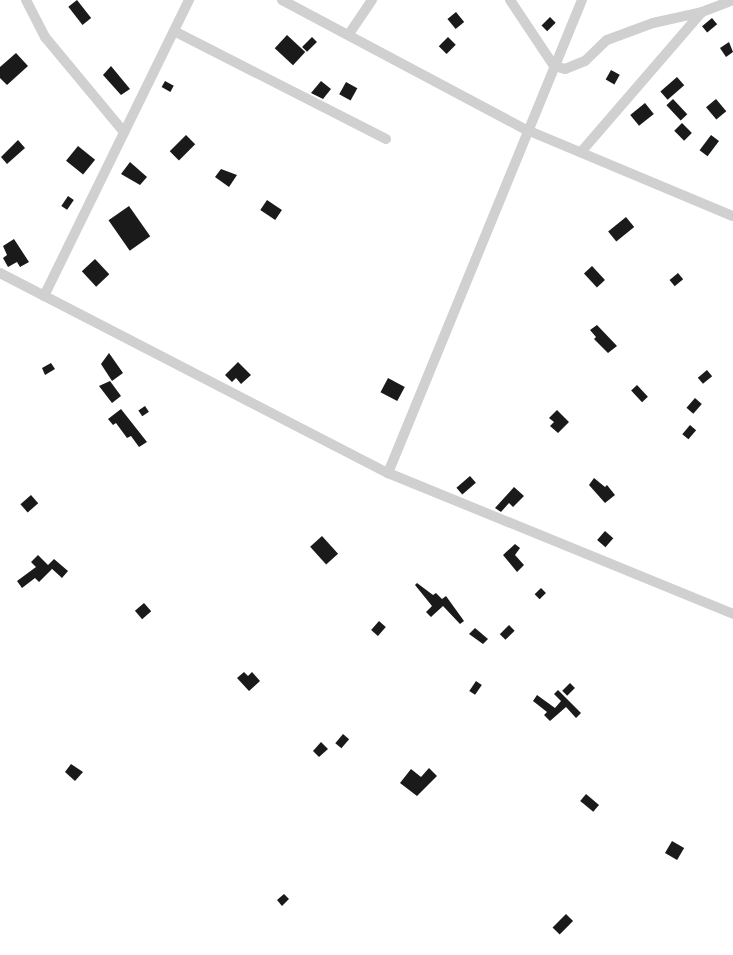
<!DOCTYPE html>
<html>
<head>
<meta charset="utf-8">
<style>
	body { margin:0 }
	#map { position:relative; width:733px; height:955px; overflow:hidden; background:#fff; font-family:Figtree,sans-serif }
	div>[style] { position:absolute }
	.building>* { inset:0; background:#1a1a1a; transform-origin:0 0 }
	.minor>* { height:10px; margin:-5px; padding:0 5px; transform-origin:5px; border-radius:5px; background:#d0d0d0 }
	span { translate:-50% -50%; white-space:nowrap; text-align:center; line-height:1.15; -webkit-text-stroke:5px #fff; paint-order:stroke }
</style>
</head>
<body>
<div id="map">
	<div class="building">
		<div style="left:77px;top:0;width:23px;height:11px;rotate:52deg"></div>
		<div style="left:456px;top:12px;width:13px;height:11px;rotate:51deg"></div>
		<div style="left:550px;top:17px;width:8px;height:12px;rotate:45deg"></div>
		<div style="left:712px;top:18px;width:8px;height:13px;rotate:50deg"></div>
		<div style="left:287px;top:35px;width:25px;height:18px;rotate:43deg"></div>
		<div style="left:312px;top:37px;width:7px;height:14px;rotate:45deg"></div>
		<div style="left:448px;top:37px;width:11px;height:13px;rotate:45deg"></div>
		<div style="clip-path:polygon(729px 42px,733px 52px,726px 57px,720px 48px)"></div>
		<div style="clip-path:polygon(16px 53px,28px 66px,7px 85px,0 78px,0 67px)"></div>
		<div style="clip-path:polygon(111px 66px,130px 89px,121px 95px,103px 75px)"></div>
		<div style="left:611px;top:70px;width:10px;height:11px;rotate:29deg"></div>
		<div style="left:677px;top:77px;width:11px;height:22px;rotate:49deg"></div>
		<div style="left:165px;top:81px;width:10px;height:7px;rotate:29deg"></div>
		<div style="clip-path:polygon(321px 81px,331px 89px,323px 99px,311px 93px)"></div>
		<div style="left:346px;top:82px;width:13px;height:14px;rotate:29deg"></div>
		<div style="left:673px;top:99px;width:21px;height:9px;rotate:47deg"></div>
		<div style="left:716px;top:99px;width:16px;height:13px;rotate:50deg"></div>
		<div style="left:645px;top:103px;width:14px;height:19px;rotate:51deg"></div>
		<div style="left:682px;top:123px;width:14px;height:11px;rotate:45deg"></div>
		<div style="left:186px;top:135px;width:13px;height:23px;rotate:45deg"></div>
		<div style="left:711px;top:135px;width:10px;height:19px;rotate:37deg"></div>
		<div style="clip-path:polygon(18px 140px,25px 148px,7px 164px,1px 157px)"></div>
		<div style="left:78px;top:146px;width:22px;height:19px;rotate:39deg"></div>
		<div style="clip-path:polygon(130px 162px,147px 177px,140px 185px,121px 174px)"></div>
		<div style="clip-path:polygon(221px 169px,237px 175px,229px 187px,215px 177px)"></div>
		<div style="left:68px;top:196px;width:7px;height:12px;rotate:34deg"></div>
		<div style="left:267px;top:200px;width:18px;height:12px;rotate:34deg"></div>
		<div style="left:129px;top:206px;width:37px;height:25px;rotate:55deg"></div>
		<div style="left:626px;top:217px;width:13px;height:23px;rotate:51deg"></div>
		<div style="clip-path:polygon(14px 239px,29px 262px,20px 267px,17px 262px,8px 267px,3px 258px,7px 255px,3px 246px)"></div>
		<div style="left:95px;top:259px;width:21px;height:18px;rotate:47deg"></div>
		<div style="left:592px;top:266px;width:19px;height:11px;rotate:47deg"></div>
		<div style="left:678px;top:273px;width:8px;height:11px;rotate:50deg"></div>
		<div style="clip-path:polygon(597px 325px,617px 346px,608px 353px,594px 339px,596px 337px,590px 330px)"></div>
		<div style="clip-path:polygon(109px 353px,123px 373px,112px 381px,101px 364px)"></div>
		<div style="clip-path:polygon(238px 362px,251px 375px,241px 384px,236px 378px,232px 382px,225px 375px)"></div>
		<div style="clip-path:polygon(51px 363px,55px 369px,45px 375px,42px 368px)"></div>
		<div style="left:707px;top:370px;width:8px;height:12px;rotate:50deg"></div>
		<div style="left:388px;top:378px;width:19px;height:16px;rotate:28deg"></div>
		<div style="clip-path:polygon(110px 381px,121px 396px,112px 403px,99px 386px)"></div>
		<div style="left:637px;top:385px;width:16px;height:8px;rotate:47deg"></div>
		<div style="left:695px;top:398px;width:9px;height:13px;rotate:41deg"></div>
		<div style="left:145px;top:406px;width:7px;height:8px;rotate:56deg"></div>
		<div style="clip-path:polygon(121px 409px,147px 442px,139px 447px,131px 436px,127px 438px,116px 423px,113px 425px,108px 419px)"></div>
		<div style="clip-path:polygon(557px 410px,569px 422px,558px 433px,550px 426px,554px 422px,549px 418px)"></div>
		<div style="left:690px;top:425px;width:8px;height:12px;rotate:40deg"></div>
		<div style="left:470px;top:476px;width:9px;height:18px;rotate:49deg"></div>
		<div style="clip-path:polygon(594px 478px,605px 487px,607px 485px,615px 495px,605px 503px,589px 485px)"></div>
		<div style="clip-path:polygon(514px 487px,524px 496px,513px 507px,509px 503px,501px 512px,495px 508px)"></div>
		<div style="left:31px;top:495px;width:11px;height:14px;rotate:49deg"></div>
		<div style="left:605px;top:531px;width:11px;height:12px;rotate:41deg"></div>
		<div style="left:322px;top:536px;width:24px;height:16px;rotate:48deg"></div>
		<div style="clip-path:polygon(515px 544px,520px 548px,515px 555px,524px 565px,517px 572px,503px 555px)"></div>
		<div style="clip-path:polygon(38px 555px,48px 565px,54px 559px,68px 571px,62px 578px,50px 567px,52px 569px,39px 582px,35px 578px,22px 588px,17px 581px,36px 567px,31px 562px)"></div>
		<div style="clip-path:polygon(417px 583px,433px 595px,436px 593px,442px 599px,446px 596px,464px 621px,460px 624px,443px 606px,431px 617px,426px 612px,432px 606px,415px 585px)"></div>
		<div style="left:541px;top:588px;width:7px;height:9px;rotate:45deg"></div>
		<div style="left:144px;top:603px;width:11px;height:12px;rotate:49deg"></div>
		<div style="left:379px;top:621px;width:9px;height:12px;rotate:41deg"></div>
		<div style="left:509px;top:625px;width:8px;height:13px;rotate:45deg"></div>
		<div style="clip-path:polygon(475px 628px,488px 639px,483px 644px,469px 634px)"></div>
		<div style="clip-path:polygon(244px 672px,248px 676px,252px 672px,260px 681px,249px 691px,237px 678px)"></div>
		<div style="left:476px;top:681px;width:7px;height:12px;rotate:34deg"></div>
		<div style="left:570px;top:683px;width:7px;height:11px;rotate:45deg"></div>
		<div style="clip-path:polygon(558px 690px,581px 713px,576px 718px,566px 707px,550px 721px,544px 715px,547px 712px,533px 701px,537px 695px,555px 708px,561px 701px,554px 694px)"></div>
		<div style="left:343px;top:734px;width:8px;height:12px;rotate:40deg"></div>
		<div style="clip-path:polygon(321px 742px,328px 749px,319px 757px,313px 751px)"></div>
		<div style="clip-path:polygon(71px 764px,83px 772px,75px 781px,65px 772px)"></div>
		<div style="clip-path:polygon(429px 768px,437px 776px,417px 796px,400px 783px,411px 769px,421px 777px)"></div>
		<div style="left:586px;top:794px;width:17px;height:9px;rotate:40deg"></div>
		<div style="left:672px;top:841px;width:14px;height:14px;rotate:30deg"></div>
		<div style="clip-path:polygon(284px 894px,289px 899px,282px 906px,277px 900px)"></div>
		<div style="left:566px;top:914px;width:10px;height:19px;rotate:45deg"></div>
	</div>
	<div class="minor">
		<div style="left:26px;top:0;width:42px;rotate:62.8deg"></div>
		<div style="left:45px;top:37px;width:124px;rotate:50.3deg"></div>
		<div style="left:282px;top:0;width:277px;rotate:28deg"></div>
		<div style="left:527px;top:130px;width:223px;rotate:22.7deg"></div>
		<div style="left:510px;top:0;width:79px;rotate:56.3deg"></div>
		<div style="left:554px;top:66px;width:11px;rotate:15deg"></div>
		<div style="left:565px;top:69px;width:22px;rotate:-22deg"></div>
		<div style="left:585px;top:61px;width:30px;rotate:-44deg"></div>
		<div style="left:607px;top:40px;width:49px;rotate:-20.3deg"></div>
		<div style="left:653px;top:23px;width:50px;rotate:-12.7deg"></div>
		<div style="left:174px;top:31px;width:238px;rotate:27deg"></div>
		<div style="left:349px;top:34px;width:41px;rotate:-55.9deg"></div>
		<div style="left:581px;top:152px;width:185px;rotate:-49.2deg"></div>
		<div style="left:702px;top:12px;width:33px;rotate:-21deg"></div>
		<div style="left:0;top:273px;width:437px;rotate:27.3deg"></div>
		<div style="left:388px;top:473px;width:373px;rotate:22.2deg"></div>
		<div style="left:44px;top:296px;width:330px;rotate:-63.9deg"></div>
		<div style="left:388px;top:473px;width:511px;rotate:-67.7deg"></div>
	</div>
</div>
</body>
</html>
